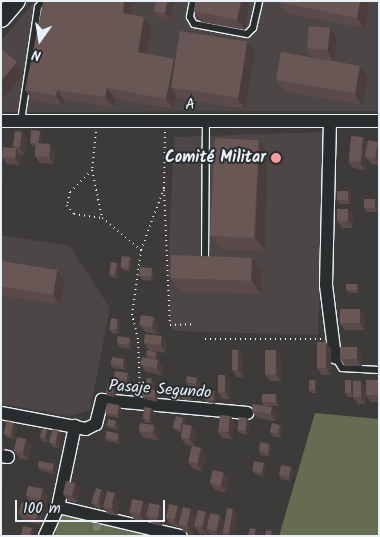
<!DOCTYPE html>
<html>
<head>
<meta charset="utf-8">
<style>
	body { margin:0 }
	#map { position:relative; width:380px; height:537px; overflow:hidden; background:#3d3a3a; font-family:Kalam,sans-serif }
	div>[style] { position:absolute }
	.built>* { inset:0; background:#4d4646 }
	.green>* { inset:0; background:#666c52 }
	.path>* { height:2px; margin-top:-1px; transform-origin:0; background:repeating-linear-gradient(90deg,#e8f1f8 0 1px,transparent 0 5px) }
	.roads { filter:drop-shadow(1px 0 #e8f1f8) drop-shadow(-1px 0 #e8f1f8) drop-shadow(0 1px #e8f1f8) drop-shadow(0 -1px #e8f1f8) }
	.lane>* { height:6px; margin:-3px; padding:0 3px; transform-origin:3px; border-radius:3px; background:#2a2d2e }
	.street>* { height:12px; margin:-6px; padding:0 6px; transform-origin:6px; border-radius:6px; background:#2a2d2e }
	.secondary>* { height:18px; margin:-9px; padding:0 9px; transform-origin:9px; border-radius:9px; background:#2a2d2e }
	.trees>* { width:8px; height:8px; margin:-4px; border-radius:50%; background:#7b7e79 }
	.wall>* { inset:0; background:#5a4b4a }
	.shaded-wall>* { inset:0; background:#4a3d3c }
	.building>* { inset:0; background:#695756; transform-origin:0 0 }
	.dots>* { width:14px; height:14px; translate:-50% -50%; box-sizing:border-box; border:2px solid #2a2d2e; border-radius:50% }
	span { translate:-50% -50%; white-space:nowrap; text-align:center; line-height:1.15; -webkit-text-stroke:4px #2a2d2e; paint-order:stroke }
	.street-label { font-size:16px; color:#e8f1f8 }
	.poi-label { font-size:16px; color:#e8f1f8; font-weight:700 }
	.right { translate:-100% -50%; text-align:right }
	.frame { position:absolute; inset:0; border:2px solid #e8f1f8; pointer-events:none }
	.north { position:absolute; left:15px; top:15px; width:50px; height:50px; -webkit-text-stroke:4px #2a2d2e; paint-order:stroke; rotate:193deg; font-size:14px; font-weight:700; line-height:20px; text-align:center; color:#e8f1f8 }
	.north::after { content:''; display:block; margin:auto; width:18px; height:22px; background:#e8f1f8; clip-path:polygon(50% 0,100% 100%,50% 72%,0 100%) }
	.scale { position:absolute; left:15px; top:500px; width:150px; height:22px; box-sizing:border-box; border:2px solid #e8f1f8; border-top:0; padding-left:6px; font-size:15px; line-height:18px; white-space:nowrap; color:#e8f1f8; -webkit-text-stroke:4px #2a2d2e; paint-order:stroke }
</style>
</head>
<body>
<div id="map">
	<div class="built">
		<div style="clip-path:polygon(35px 1px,379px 1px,379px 111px,1px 112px,1px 41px)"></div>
		<div style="clip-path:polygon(326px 132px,318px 335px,173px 331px,170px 325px,169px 248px,174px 137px)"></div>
		<div style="clip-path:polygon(1px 235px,70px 246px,110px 308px,90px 410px,70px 416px,1px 404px)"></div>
	</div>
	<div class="green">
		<div style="clip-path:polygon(315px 413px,379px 419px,379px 536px,279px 536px)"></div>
		<div style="clip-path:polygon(59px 511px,175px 536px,55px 536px)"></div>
	</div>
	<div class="path">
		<div style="left:96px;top:132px;width:38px;rotate:96deg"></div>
		<div style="left:92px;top:170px;width:49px;rotate:78.2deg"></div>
		<div style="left:102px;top:218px;width:50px;rotate:39.4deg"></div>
		<div style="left:92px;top:170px;width:31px;rotate:135deg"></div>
		<div style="left:70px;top:192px;width:13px;rotate:103deg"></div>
		<div style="left:67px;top:205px;width:11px;rotate:52deg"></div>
		<div style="left:74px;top:214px;width:28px;rotate:8deg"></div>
		<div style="left:164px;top:190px;width:135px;rotate:87.5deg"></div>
		<div style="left:170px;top:325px;width:23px;rotate:-2deg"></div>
		<div style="left:205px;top:339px;width:118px"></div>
		<div style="left:140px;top:393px;width:54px;rotate:-92.1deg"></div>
		<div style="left:138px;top:339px;width:25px;rotate:-104deg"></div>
		<div style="left:132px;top:315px;width:66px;rotate:-82.1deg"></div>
		<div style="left:141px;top:250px;width:66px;rotate:-69.6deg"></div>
		<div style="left:164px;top:188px;width:57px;rotate:-89deg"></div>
	</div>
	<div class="roads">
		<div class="lane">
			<div style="left:193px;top:1px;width:16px;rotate:101deg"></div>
			<div style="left:190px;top:17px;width:8px;rotate:60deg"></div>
			<div style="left:194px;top:24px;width:54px;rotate:10.7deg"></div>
			<div style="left:247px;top:34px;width:8px;rotate:-45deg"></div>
			<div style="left:253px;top:28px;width:28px;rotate:-77deg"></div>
			<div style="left:21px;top:121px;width:115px;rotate:-81.5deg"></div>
			<div style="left:38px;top:7px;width:8px;rotate:-50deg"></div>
			<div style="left:205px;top:258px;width:137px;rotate:-89.6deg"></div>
			<div style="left:335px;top:357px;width:13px;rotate:58deg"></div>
			<div style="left:342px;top:368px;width:37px;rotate:3deg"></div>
		</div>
		<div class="street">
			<div style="left:1px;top:121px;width:378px"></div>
			<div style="left:330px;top:121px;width:164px;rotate:91.4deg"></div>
			<div style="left:326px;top:285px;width:73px;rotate:82.9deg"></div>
			<div style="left:1px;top:413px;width:86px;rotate:10.7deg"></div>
			<div style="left:86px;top:429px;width:11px;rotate:-27deg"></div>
			<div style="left:96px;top:424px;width:25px;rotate:-76deg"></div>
			<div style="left:102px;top:400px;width:146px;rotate:5.1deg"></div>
			<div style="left:1px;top:456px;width:7px;rotate:8deg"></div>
			<div style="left:58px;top:507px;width:126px;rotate:13.3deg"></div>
			<div style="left:45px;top:536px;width:32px;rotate:-66deg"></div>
			<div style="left:58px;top:507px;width:83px;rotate:-78.1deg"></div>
		</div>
		<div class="secondary">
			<div style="left:1px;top:18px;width:23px;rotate:-49deg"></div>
		</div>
	</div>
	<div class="trees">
		<div style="left:97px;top:527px"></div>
	</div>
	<div class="wall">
		<div style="clip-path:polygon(133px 1px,131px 15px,144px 17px,151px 28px,146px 54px,174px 59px,175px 61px,247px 42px,255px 53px,245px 109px,178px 98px,176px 95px,173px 109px,115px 99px,113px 107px,64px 100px,63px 106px,32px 100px,25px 90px)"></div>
		<div style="clip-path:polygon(156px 1px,174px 1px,170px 20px,159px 18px,154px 11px)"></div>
		<div style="clip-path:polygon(250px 1px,245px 30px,201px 22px,194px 11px)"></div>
		<div style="clip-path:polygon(278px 1px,367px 1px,369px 4px,364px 28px,285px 13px,278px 2px)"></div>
		<div style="clip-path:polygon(337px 39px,334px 61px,360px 66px,368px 77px,362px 105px,283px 91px,276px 80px,312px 57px,306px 48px)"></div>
		<div style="clip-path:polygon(40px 131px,42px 135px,41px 143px,55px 151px,54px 164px,40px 163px,35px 156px,35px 146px,32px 146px,30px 143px)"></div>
		<div style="clip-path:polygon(27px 139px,24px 155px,20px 154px,21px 155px,20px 165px,7px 164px,2px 157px,14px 148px,12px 146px)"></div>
		<div style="clip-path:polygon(259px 140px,268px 153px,265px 251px,221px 249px,212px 236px)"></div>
		<div style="clip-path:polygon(379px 143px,379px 165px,371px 164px,366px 158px,365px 170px,353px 168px,348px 161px,367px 144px)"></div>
		<div style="clip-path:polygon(348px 191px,351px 194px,351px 204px,339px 204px,337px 200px)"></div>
		<div style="clip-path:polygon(378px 202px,378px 212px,367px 212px,364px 208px)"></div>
		<div style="clip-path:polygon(348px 209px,353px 216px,353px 228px,342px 228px,337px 221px)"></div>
		<div style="clip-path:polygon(130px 257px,132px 260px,131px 271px,123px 270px,120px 267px)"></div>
		<div style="clip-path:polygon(252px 258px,261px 271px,261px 294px,180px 291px,170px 278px)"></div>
		<div style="clip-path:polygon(1px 261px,57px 270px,64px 280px,60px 305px,1px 295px)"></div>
		<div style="clip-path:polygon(117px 263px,120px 267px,118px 278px,111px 277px,109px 274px)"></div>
		<div style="clip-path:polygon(152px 268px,154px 271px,154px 281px,142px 280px,140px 276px)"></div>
		<div style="clip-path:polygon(359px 288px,359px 293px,349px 293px,346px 290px)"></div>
		<div style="clip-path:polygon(365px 316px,365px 330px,345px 330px,340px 323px)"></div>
		<div style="clip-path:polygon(154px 317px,159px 324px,157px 334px,145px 332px,140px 325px)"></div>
		<div style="clip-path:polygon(121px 322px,119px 334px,112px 333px,109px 329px)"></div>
		<div style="clip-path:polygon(130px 338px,133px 342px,131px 349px,119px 347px,117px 343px)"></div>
		<div style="clip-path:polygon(144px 343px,167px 343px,166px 353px,149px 350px)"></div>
		<div style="clip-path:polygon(357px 347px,362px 354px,362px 366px,345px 366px,340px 359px)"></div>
		<div style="clip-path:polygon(331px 349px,331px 375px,322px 375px,317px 368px)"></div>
		<div style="clip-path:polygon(238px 350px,243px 357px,243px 377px,237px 377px,232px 370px)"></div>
		<div style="clip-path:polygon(276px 350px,281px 357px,281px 381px,270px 381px,265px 374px)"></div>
		<div style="clip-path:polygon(156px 352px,158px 355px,157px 360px,158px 360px,163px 367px,162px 375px,146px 372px,141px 365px,148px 358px,146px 355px)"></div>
		<div style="clip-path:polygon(127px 363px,126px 370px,113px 368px,111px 364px)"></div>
		<div style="clip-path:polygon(225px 375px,230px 382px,230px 399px,222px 399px,218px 392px)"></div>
		<div style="clip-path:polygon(130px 376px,129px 385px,116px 383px,113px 379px)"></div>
		<div style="clip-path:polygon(197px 378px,200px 381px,199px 388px,188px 386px,186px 382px)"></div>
		<div style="clip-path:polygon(315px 380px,317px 384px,317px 393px,311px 393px,309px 390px)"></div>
		<div style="clip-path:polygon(351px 380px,366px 404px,358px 404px,353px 397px,348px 397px,345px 393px)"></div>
		<div style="clip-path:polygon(378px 380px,379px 381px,379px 402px,371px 402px,366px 395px)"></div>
		<div style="clip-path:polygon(155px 383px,154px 389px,148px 388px,146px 385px)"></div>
		<div style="clip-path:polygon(114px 384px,117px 387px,115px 397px,108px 396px,106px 392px)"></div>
		<div style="clip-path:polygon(191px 391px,194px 395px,193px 401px,177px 399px,175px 395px)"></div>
		<div style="clip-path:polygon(158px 394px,157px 402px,144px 399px,142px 396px)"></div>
		<div style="clip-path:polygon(217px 395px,215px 404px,206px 402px,204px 399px)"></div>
		<div style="clip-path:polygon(278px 398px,279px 406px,264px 406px,262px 402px)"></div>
		<div style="clip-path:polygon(119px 405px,121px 409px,120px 418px,108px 416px,106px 413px)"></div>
		<div style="clip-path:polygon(272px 407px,277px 414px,276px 421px,257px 418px,252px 411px)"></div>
		<div style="clip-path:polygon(151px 408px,154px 412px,152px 423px,145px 422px,143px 418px)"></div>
		<div style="clip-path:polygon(230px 416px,235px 423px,232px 439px,222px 438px,217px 431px)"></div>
		<div style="clip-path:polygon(183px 418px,186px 421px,185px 425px,197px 433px,194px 446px,201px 448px,206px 455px,202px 471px,193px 469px,188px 462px,192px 446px,186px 445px,181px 438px,182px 432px,176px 431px,174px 428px)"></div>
		<div style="clip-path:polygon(247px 418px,250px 422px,248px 435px,240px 433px,237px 430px)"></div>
		<div style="clip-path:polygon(116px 421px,119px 425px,118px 430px,109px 428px,106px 425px)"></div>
		<div style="clip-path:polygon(154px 425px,159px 432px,158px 440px,144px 438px,139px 431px)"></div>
		<div style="clip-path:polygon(280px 425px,283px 428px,281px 438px,272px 436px,270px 432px)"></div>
		<div style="clip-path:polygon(17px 427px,14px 439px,6px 437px,4px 434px)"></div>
		<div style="clip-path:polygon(47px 430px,50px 433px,48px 442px,42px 441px,40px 437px)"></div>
		<div style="clip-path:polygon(62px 434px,59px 448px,53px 447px,50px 443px)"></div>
		<div style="clip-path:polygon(121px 437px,120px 444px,107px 441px,105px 438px)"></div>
		<div style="clip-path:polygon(26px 439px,31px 446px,28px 460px,19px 458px,14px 451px)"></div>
		<div style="clip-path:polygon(269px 444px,272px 447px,270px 457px,261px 455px,259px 451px)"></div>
		<div style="clip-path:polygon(264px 463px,266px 467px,264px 476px,255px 474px,252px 471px)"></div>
		<div style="clip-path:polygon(38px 467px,57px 468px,55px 474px,40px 470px)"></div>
		<div style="clip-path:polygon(291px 467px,294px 471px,291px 481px,281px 479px,279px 475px)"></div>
		<div style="clip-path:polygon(224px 473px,228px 480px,226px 493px,215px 490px,210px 483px)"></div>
		<div style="clip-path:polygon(75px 483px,80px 490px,77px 503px,68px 501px,63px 494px)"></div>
		<div style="clip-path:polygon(43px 489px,48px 496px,45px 506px,31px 503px,26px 496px)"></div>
		<div style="clip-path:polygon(105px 493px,101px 509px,95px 507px,93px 504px)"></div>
		<div style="clip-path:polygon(120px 500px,117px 516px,108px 514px,103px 507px)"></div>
		<div style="clip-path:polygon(143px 501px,148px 508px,160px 505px,165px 512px,162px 526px,151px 523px,146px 516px,144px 522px,134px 519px,129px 512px)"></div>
		<div style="clip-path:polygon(181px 512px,196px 516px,192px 534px,184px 532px,180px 526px,179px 527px,171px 525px,166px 518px)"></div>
		<div style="clip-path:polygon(18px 513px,44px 514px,40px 525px,23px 520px)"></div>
		<div style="clip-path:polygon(238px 516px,234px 536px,224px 536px,222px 533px,221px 536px,211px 536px,208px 532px,207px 535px,199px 533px,194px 526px,209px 517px,224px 522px)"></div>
	</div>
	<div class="shaded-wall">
		<div style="clip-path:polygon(124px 1px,133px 1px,130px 23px,123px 13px)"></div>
		<div style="clip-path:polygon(167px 1px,174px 1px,170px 20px,165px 13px)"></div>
		<div style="clip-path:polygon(241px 1px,250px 1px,245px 30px,237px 20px)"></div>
		<div style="clip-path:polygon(360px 1px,367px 1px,369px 4px,364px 28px,357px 18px)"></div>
		<div style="clip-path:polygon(144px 17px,151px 28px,145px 63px,138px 52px)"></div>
		<div style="clip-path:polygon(330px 28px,337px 39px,334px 62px,327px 51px)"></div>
		<div style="clip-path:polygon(247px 42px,255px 53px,245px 109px,238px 99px)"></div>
		<div style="clip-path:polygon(174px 59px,181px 69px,171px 87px,176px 95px,173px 109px,166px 99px)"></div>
		<div style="clip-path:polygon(17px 62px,24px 73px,1px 100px,1px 81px)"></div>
		<div style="clip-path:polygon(360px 66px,368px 77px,362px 105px,355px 95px)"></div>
		<div style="clip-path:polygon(107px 88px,115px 99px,113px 107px,105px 97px)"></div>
		<div style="clip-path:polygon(57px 90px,64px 100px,63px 106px,56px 96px)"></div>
		<div style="clip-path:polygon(40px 131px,42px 135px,41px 147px,38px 143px)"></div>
		<div style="clip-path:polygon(22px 132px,27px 139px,24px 155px,19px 147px)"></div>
		<div style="clip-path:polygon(363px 137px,368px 144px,365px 170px,360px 163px)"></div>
		<div style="clip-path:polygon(259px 140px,268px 153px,265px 251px,255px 238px)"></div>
		<div style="clip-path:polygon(378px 142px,379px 143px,379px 163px,376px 159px)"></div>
		<div style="clip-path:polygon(50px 144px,55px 151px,54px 164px,49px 157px)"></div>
		<div style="clip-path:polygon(16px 148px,21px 155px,20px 165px,15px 158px)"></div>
		<div style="clip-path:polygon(1px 165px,5px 171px,2px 179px,1px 178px)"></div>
		<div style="clip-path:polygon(348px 191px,351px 194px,351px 204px,348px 200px)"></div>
		<div style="clip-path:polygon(375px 199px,378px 202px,378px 212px,375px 208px)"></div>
		<div style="clip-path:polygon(348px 209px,353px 216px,353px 228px,348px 221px)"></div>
		<div style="clip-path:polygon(130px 257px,132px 260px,131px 271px,128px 268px)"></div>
		<div style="clip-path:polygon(252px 258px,261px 271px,261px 294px,251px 280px)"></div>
		<div style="clip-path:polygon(117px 263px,120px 267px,118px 278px,115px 275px)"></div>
		<div style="clip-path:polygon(152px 268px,154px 271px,154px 281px,151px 277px)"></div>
		<div style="clip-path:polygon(57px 270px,64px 280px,60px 305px,53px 295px)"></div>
		<div style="clip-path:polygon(357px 284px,359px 288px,359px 293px,356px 290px)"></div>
		<div style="clip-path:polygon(360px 309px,365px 316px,365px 330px,360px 323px)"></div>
		<div style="clip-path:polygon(154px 317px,159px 324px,157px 334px,152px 327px)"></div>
		<div style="clip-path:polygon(118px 319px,121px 322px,119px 334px,116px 331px)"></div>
		<div style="clip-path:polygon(162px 336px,167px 343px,166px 353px,161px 346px)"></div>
		<div style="clip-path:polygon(130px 338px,133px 342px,131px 349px,129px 345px)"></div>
		<div style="clip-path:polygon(326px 342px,331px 349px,331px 375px,326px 368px)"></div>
		<div style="clip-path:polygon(357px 347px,362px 354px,362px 366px,357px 359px)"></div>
		<div style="clip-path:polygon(238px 350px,243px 357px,243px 377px,238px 370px)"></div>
		<div style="clip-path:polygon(276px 350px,281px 357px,281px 381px,276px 374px)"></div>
		<div style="clip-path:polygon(156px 352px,158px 355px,157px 360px,155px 357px)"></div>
		<div style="clip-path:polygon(124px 359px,127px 363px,126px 370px,123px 366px)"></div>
		<div style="clip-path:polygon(158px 360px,163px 367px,162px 375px,157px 368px)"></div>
		<div style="clip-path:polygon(128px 373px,130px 376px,129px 385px,126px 381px)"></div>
		<div style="clip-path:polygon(225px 375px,230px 382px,230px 399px,225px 392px)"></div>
		<div style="clip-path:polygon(197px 378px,200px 381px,199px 388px,196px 384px)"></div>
		<div style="clip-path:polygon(152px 379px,155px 383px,154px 389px,151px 386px)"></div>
		<div style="clip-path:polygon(315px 380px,317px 384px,317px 393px,315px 390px)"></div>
		<div style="clip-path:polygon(351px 380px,353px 384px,353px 397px,351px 393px)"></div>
		<div style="clip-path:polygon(378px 380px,379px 381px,379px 397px,377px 395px)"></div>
		<div style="clip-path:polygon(361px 381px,366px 388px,366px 404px,361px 397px)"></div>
		<div style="clip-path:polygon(114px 384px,117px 387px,115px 397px,113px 393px)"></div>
		<div style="clip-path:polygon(156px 390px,158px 394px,157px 402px,155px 398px)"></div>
		<div style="clip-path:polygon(191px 391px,194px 395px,193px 401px,190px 398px)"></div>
		<div style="clip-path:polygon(214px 391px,217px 395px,215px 404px,213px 400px)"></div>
		<div style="clip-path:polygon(276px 394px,278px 398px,279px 406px,276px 402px)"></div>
		<div style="clip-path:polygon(119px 405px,121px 409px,120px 418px,117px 415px)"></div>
		<div style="clip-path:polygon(272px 407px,277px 414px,276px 421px,271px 414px)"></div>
		<div style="clip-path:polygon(151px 408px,154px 412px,152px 423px,149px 420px)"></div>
		<div style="clip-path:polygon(230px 416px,235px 423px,232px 439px,227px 432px)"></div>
		<div style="clip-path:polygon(183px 418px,186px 421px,184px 432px,181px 429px)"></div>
		<div style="clip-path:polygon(247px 418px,250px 422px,248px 435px,245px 431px)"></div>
		<div style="clip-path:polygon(1px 420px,3px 423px,1px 431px)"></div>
		<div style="clip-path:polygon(116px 421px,119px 425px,118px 430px,115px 427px)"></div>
		<div style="clip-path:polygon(14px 423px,17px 427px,14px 439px,11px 435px)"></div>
		<div style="clip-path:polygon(154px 425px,159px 432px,158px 440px,153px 433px)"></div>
		<div style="clip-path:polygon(280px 425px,283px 428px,281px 438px,279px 434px)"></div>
		<div style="clip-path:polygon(192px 426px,197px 433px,194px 446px,189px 439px)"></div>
		<div style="clip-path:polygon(47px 430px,50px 433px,48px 442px,45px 438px)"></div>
		<div style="clip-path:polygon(59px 431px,62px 434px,59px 448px,56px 444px)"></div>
		<div style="clip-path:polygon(119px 434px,121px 437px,120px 444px,117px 441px)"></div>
		<div style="clip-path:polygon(26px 439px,31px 446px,28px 460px,23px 453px)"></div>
		<div style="clip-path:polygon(3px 442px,5px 445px,4px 452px,1px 448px)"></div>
		<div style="clip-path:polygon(269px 444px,272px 447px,270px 457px,268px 453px)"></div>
		<div style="clip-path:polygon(201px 448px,206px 455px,202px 471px,197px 464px)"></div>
		<div style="clip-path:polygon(264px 463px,266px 467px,264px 476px,261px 473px)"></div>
		<div style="clip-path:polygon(54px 464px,57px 468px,55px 474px,53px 470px)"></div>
		<div style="clip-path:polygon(1px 465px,4px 470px,2px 486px,1px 485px)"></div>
		<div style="clip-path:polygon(291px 467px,294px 471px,291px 481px,289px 478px)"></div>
		<div style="clip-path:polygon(224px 473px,228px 480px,226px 493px,221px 486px)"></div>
		<div style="clip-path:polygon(75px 483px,80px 490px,77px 503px,72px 496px)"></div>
		<div style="clip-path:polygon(43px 489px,48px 496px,45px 506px,40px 499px)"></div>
		<div style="clip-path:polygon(102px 490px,105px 493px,101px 509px,99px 505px)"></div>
		<div style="clip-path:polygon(115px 493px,120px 500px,117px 516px,112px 509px)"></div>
		<div style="clip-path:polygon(143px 501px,148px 508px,144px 522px,140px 515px)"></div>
		<div style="clip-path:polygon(160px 505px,165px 512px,162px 526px,157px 519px)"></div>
		<div style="clip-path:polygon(178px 506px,183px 513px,179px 525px,179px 527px,174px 520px)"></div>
		<div style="clip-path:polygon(39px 507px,44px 514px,40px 525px,35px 518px)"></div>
		<div style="clip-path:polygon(191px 509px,196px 516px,192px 534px,187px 526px)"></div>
		<div style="clip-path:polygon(233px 509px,238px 516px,234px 536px,229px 536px,228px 534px)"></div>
		<div style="clip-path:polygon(206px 512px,211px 519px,206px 529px,208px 532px,207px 535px,202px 528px)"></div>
		<div style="clip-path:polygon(220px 515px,225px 522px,221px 536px,219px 536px,216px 532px)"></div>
		<div style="clip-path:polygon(32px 528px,34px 532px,33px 536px,30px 536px)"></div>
		<div style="clip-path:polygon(256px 529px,258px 533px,257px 536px,254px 536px)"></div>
	</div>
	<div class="building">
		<div style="clip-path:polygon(44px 1px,124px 1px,123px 13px,144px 17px,138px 52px,174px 59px,166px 99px,107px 88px,105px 97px,57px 90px,56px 96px,25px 90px,43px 2px)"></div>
		<div style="clip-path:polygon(156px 1px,167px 1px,165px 13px,154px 11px)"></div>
		<div style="clip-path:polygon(196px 1px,241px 1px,237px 20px,194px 11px)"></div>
		<div style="clip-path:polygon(278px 1px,360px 1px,357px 18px,278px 2px)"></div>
		<div style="left:309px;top:26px;width:21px;height:22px;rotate:5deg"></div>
		<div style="left:180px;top:31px;width:68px;height:57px;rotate:9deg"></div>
		<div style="clip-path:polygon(1px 49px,17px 62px,1px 81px)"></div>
		<div style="left:281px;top:52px;width:80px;height:28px;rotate:10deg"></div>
		<div style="clip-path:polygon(31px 130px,40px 131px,38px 143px,30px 143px)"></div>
		<div style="left:15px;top:131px;width:7px;height:15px;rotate:8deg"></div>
		<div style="left:351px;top:136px;width:12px;height:25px;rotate:5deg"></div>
		<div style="left:215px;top:138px;width:44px;height:98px;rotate:3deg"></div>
		<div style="left:368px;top:140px;width:10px;height:17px;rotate:11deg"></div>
		<div style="left:36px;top:143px;width:14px;height:13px;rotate:4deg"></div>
		<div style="left:3px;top:147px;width:13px;height:10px;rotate:4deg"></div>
		<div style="left:337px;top:191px;width:11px;height:9px"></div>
		<div style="left:364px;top:199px;width:11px;height:9px"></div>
		<div style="left:337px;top:209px;width:11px;height:12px"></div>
		<div style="left:171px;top:255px;width:81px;height:23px;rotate:2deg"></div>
		<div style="left:122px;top:256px;width:8px;height:11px;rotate:7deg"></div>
		<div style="left:1px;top:261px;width:57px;height:25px;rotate:9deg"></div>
		<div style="left:111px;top:262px;width:6px;height:12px;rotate:9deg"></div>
		<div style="left:140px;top:267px;width:12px;height:9px;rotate:5deg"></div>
		<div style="left:346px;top:284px;width:11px;height:6px"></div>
		<div style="left:340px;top:309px;width:20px;height:14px"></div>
		<div style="left:141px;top:315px;width:13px;height:10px;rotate:9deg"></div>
		<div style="left:111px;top:318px;width:7px;height:11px;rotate:8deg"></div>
		<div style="left:145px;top:334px;width:17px;height:9px;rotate:7deg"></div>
		<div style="left:118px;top:336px;width:12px;height:7px;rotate:9deg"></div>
		<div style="left:317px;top:342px;width:9px;height:26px"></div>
		<div style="left:340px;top:347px;width:17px;height:12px"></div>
		<div style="left:147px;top:350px;width:9px;height:5px;rotate:13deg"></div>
		<div style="left:232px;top:350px;width:6px;height:20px"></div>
		<div style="left:265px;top:350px;width:11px;height:24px"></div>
		<div style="left:112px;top:357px;width:12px;height:7px;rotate:9deg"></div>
		<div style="left:142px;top:357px;width:16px;height:8px;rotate:11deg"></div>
		<div style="left:115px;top:371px;width:13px;height:8px;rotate:9deg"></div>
		<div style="left:218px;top:375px;width:7px;height:17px"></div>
		<div style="left:187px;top:376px;width:10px;height:6px;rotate:11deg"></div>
		<div style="left:147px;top:378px;width:5px;height:7px;rotate:11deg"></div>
		<div style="left:309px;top:380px;width:6px;height:10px"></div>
		<div style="left:345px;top:380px;width:6px;height:13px"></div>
		<div style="left:366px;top:380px;width:12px;height:15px"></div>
		<div style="left:353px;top:381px;width:8px;height:16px"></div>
		<div style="clip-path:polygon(108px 383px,114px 384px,113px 393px,106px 392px)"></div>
		<div style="left:143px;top:388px;width:13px;height:8px;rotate:9deg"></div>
		<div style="clip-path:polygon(176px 389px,191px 391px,190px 398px,175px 395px)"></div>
		<div style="left:205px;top:390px;width:9px;height:9px;rotate:6deg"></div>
		<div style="left:262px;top:394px;width:14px;height:8px"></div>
		<div style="left:107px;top:403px;width:12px;height:10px;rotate:9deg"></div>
		<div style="left:253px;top:404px;width:19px;height:7px;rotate:9deg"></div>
		<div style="clip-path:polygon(144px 407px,151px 408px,149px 420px,143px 418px)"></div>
		<div style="left:220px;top:415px;width:10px;height:16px;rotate:6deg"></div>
		<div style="left:176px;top:416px;width:7px;height:12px;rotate:16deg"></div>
		<div style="left:239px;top:417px;width:8px;height:13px;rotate:7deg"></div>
		<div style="left:108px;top:419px;width:8px;height:6px;rotate:14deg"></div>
		<div style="left:7px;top:421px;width:7px;height:13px;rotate:16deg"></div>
		<div style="left:140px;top:423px;width:14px;height:8px;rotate:8deg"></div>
		<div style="left:272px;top:423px;width:8px;height:9px;rotate:14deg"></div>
		<div style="clip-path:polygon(183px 424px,192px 426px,189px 439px,181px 438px)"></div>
		<div style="clip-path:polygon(42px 428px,47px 430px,45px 438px,40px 437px)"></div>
		<div style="left:53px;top:429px;width:6px;height:14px;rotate:18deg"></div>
		<div style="left:107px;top:431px;width:12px;height:7px;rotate:14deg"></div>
		<div style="left:17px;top:437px;width:9px;height:14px;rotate:13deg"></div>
		<div style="clip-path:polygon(260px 442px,269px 444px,268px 453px,259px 451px)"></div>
		<div style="left:192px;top:446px;width:9px;height:16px;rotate:13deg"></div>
		<div style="left:39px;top:461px;width:15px;height:6px;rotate:11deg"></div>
		<div style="left:254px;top:461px;width:10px;height:10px;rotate:11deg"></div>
		<div style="left:281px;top:465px;width:10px;height:10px;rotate:11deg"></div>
		<div style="left:213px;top:470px;width:11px;height:13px;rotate:15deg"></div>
		<div style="left:66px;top:481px;width:9px;height:13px;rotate:13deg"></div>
		<div style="left:28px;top:486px;width:15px;height:10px;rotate:11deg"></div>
		<div style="left:96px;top:488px;width:6px;height:16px;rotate:18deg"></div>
		<div style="left:107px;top:491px;width:8px;height:16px;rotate:14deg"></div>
		<div style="left:132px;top:499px;width:11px;height:13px;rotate:10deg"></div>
		<div style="left:22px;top:502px;width:18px;height:12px;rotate:16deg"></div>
		<div style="left:149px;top:503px;width:11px;height:13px;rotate:10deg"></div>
		<div style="left:169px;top:504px;width:9px;height:14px;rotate:13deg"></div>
		<div style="left:183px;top:507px;width:8px;height:18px;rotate:14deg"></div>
		<div style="left:227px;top:508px;width:6px;height:25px;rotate:9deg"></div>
		<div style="left:198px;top:510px;width:8px;height:16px;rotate:14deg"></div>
		<div style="left:210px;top:513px;width:10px;height:16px;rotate:11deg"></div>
		<div style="clip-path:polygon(23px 526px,32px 528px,30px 536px,21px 536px)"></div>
		<div style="clip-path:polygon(250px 528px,256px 529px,254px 536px,248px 536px)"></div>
		<div style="clip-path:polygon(266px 530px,272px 531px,271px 536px,265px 536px)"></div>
	</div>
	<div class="dots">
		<div style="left:276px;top:158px;background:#ff9aa2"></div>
	</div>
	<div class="street-label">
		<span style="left:190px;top:105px">A</span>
		<span style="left:160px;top:390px;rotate:4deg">Pasaje Segundo</span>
	</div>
	<div class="poi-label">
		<span class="right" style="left:266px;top:158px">Comité Militar</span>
	</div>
	<div class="frame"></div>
	<div class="north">N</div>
	<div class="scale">100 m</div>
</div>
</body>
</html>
